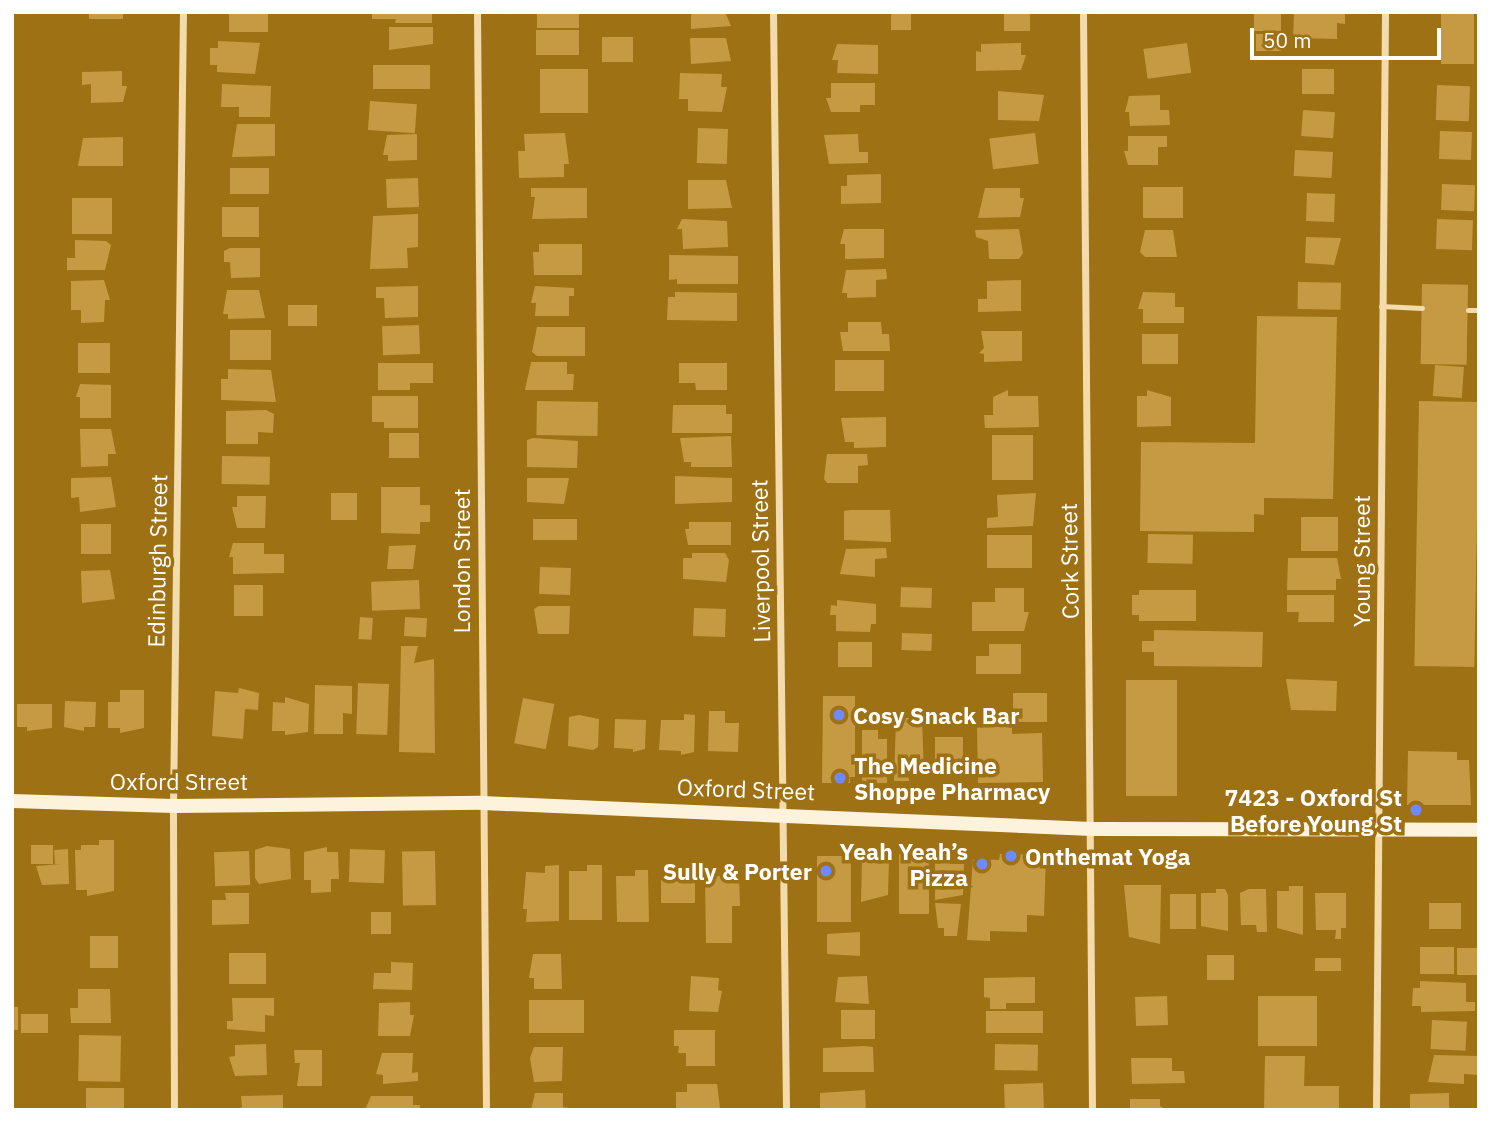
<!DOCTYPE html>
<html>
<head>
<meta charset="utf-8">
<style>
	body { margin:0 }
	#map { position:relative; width:1491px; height:1122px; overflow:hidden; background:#9e7114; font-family:"IBM Plex Sans",sans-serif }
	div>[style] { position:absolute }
	.building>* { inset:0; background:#c69a42; transform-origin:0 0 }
	.service>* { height:5px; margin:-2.5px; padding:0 2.5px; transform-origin:2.5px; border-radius:2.5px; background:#f4dbac }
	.minor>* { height:7px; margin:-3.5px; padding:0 3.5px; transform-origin:3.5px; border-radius:3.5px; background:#f4dbac }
	.secondary>* { height:14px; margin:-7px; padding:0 7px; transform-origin:7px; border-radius:7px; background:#fdf2dc }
	.dots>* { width:19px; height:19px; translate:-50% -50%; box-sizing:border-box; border:4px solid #9e7114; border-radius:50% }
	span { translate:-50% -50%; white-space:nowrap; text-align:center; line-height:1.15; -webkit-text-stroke:7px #9e7114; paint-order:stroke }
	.street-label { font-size:23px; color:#fff }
	.poi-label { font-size:23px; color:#fff; font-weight:700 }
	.left { translate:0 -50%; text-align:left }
	.right { translate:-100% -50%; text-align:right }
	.frame { position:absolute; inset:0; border:14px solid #fff; pointer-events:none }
	.scale { position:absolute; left:1250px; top:28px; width:191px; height:32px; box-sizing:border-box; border:4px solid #fff; border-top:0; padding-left:9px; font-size:21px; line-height:24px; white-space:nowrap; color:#fff; -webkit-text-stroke:5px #9e7114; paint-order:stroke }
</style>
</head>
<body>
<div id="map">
	<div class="building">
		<div style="left:89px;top:12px;width:34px;height:7px"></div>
		<div style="left:229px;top:12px;width:39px;height:20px"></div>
		<div style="clip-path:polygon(372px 12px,432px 12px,432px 23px,395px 23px,396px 19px,372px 19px)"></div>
		<div style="left:537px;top:12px;width:42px;height:16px"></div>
		<div style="clip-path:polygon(691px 12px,725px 12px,731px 26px,691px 29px)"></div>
		<div style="left:891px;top:12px;width:20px;height:18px"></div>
		<div style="left:1004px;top:12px;width:26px;height:19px"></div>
		<div style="left:1254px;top:12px;width:27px;height:19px"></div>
		<div style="clip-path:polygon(1294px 12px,1345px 12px,1345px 24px,1337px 23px,1337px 39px,1293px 38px)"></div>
		<div style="left:1441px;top:12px;width:33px;height:52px"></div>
		<div style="clip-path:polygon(389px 27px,433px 27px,433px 44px,389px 50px)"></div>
		<div style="left:579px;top:30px;width:25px;height:43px;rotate:90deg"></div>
		<div style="left:1256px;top:34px;width:25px;height:17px"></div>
		<div style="left:602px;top:37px;width:31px;height:25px"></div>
		<div style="clip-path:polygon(690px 38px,726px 38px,731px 61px,691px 64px)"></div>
		<div style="clip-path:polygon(218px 41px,260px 43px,255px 74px,217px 72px,217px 65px,210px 65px,210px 48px,218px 48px)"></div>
		<div style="clip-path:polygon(1021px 43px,1021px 55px,1026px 55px,1021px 70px,976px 71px,976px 51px,981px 52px,981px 44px)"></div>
		<div style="left:1187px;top:43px;width:30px;height:44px;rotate:82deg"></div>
		<div style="clip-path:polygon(837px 44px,878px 45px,878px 74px,837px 73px,838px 60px,832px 60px)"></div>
		<div style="left:430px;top:65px;width:24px;height:57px;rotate:90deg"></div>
		<div style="left:540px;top:69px;width:48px;height:44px"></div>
		<div style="left:1302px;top:69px;width:32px;height:25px"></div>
		<div style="clip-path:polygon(122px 71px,122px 86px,127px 86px,123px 102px,91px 103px,91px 84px,82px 85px,82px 72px)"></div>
		<div style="clip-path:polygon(680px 73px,722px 74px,721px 87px,727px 87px,722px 112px,688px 111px,688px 99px,679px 99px)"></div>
		<div style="clip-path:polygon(831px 83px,875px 83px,875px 105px,860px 105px,860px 112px,831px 112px,826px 98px,831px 98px)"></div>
		<div style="clip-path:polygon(222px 84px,271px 86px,270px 117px,239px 117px,239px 107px,221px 107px)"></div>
		<div style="left:1437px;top:85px;width:33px;height:35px;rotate:2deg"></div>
		<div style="clip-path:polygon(998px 91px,1044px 95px,1039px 121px,998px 120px)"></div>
		<div style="clip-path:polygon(1160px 95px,1160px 110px,1169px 110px,1170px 125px,1130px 126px,1129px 112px,1125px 112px,1129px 96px)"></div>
		<div style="left:370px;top:101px;width:47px;height:29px;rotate:4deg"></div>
		<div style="left:1303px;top:110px;width:32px;height:26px;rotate:4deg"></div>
		<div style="clip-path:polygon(237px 124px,275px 124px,275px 156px,232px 157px)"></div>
		<div style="left:698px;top:128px;width:30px;height:35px;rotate:2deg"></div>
		<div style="left:1440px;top:131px;width:32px;height:28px;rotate:2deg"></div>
		<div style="clip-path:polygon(565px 133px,569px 164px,564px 164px,564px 177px,519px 178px,518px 151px,525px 151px,524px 134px)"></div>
		<div style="left:1035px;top:133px;width:31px;height:46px;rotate:83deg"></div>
		<div style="clip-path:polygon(417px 134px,417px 160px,388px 161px,388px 155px,383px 155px,387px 135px)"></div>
		<div style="clip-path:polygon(858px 134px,859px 152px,868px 152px,868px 163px,829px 164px,824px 135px)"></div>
		<div style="clip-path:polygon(1128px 136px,1167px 136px,1167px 147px,1158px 147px,1158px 165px,1128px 165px,1124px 151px,1128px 151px)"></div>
		<div style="clip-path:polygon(123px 137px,123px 166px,78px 166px,83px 138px)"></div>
		<div style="left:1295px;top:150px;width:38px;height:26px;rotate:3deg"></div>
		<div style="left:230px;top:168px;width:39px;height:26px"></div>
		<div style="clip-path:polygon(881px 174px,881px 203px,841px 204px,841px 186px,847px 186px,847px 175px)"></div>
		<div style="left:418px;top:178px;width:29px;height:32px;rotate:88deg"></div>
		<div style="clip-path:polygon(688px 180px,726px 180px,732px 208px,688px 209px)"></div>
		<div style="left:1442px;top:184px;width:33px;height:26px;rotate:2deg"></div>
		<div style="left:1143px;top:187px;width:40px;height:31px"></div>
		<div style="clip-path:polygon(531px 188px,587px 188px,587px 218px,532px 219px,535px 197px,531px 197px)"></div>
		<div style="clip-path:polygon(985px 188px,1020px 188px,1020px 198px,1024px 198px,1020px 217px,978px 218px)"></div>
		<div style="left:1307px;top:193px;width:28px;height:28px;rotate:2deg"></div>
		<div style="left:72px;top:198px;width:40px;height:36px"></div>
		<div style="left:222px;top:207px;width:37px;height:30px"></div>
		<div style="clip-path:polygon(418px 214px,418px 247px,407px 248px,408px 268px,370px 269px,373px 216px)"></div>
		<div style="clip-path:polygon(682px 219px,727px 221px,728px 247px,683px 249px,682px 229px,677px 229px)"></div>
		<div style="left:1437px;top:219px;width:36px;height:30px;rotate:2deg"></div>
		<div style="clip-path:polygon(844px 229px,884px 229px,884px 258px,845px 259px,845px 244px,840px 244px)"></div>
		<div style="clip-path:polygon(1019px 229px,1023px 253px,1019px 259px,989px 259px,988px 241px,976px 237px,975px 230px)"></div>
		<div style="clip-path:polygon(1145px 230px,1173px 230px,1177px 257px,1145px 257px,1140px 252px)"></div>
		<div style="clip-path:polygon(1306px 237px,1341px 238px,1334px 265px,1305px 263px)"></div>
		<div style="clip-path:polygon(75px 240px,106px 241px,111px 245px,105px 270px,67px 270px,67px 258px,75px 258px)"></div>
		<div style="clip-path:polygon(539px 244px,582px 244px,582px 275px,534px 275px,533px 252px,539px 252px)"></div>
		<div style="clip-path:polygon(230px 248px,260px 248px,260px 277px,231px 278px,230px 262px,224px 262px,224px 251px)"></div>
		<div style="clip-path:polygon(669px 255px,738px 256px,738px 284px,677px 284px,677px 279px,669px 280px)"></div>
		<div style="clip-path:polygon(886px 269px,887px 279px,876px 280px,876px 297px,847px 298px,847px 293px,842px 293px,846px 270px)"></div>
		<div style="clip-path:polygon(104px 280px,110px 300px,105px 300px,104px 322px,81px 323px,81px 310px,71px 310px,71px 281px)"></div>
		<div style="clip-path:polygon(1021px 280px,1021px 311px,978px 312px,978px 299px,987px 299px,987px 281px)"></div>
		<div style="left:1298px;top:282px;width:43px;height:27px;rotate:1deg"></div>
		<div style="left:1422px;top:284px;width:46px;height:80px;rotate:1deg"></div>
		<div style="clip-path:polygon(418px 286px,418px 317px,385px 318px,384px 298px,376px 298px,376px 287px)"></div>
		<div style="clip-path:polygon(535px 286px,574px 288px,574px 296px,569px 296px,569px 316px,535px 316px,536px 303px,531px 303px)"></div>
		<div style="clip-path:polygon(227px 290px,259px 290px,265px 318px,228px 319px,228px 314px,223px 314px)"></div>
		<div style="clip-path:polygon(675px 292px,737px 293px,737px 321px,667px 320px,668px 297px,675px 297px)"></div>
		<div style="clip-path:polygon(1143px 292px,1175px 293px,1175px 307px,1184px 307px,1184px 323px,1143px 323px,1143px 309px,1138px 309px)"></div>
		<div style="left:288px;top:305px;width:29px;height:21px"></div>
		<div style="clip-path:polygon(1257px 316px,1337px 317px,1333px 499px,1264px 498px,1264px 515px,1254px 514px,1254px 532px,1140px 531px,1141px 442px,1255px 443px)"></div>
		<div style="clip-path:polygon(848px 322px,881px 322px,882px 334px,889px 334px,890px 351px,843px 351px,840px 332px,848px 332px)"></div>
		<div style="left:419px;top:325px;width:29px;height:37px;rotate:88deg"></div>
		<div style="clip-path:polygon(537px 327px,585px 327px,585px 356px,537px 356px,532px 352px)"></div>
		<div style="left:230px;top:330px;width:41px;height:30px"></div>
		<div style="clip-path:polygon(981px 331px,1022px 331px,1022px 361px,984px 362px,984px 354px,979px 353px,984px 348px)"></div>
		<div style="left:1142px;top:334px;width:36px;height:30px"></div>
		<div style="left:78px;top:343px;width:32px;height:30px"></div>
		<div style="left:884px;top:360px;width:31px;height:49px;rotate:90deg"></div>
		<div style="clip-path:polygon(531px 362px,567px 362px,567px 374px,574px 374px,573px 390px,525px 390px)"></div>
		<div style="clip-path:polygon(378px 363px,433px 363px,433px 383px,410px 383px,410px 390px,378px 390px)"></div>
		<div style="clip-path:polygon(679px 363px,727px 363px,727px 390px,696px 390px,695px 383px,679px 383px)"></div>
		<div style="left:1435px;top:365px;width:29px;height:31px;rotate:4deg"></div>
		<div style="clip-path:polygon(228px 369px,271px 370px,276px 402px,221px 400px,221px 379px,228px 379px)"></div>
		<div style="clip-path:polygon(80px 384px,111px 385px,111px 418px,80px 418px,80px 397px,76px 397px)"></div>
		<div style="clip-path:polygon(1008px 390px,1008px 396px,1038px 396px,1039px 427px,985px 428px,984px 415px,993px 415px,993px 397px)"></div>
		<div style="clip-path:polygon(1147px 390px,1171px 397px,1171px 426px,1137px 427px,1137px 396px,1147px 396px)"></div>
		<div style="clip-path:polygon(372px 396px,418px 396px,418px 428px,384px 428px,384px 422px,372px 422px)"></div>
		<div style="left:537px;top:401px;width:61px;height:34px;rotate:1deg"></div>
		<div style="left:1419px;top:401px;width:60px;height:265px;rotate:1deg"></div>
		<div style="clip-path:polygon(673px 405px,726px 405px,726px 414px,732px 414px,732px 433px,672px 433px)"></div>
		<div style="clip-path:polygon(266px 410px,274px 414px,273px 433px,258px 432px,258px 444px,226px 444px,226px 411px)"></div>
		<div style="clip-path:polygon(886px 417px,886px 447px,854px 448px,854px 442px,845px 442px,841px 418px)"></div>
		<div style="clip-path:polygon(80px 429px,111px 429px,116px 454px,108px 454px,108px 466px,81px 467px)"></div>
		<div style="left:389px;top:433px;width:30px;height:25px"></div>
		<div style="left:992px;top:435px;width:41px;height:45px"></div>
		<div style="clip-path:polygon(731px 436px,732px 467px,691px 467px,691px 462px,684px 462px,680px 438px)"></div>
		<div style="clip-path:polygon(533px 438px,578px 441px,577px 468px,527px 467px,527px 440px)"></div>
		<div style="clip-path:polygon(827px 454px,867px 454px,868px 465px,858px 466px,858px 483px,827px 483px,824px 479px)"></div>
		<div style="left:222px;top:456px;width:48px;height:28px;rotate:1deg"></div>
		<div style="clip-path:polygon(675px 476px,732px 478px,732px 502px,675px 504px)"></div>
		<div style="clip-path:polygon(111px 477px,116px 507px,80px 512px,79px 497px,71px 498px,71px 478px)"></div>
		<div style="clip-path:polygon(527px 478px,569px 478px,564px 504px,527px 502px)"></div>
		<div style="clip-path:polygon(381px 487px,420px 487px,420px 505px,430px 505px,430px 522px,420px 522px,420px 534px,381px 533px)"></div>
		<div style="left:357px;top:493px;width:27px;height:26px;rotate:90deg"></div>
		<div style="clip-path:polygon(1036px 493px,1033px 526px,987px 528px,987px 518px,998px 517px,997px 495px)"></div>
		<div style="clip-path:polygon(237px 496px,266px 496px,265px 528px,237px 528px,232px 507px,237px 507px)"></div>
		<div style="clip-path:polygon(850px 510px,890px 510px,891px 542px,844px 540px,844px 511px)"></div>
		<div style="left:1301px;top:517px;width:37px;height:34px"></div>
		<div style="left:577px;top:519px;width:21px;height:44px;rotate:90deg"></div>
		<div style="clip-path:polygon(689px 522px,731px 522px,731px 545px,688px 545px,685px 529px,689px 529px)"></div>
		<div style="left:81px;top:524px;width:30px;height:30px"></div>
		<div style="left:1148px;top:534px;width:45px;height:29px;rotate:1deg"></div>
		<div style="left:1032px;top:535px;width:33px;height:45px;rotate:90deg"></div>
		<div style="clip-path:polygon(233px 543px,264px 543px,264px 554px,284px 554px,284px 573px,233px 574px,233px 557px,229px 557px)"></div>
		<div style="clip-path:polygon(416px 545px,413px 569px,387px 569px,389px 546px)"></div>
		<div style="clip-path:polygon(886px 548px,887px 558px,875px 559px,875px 577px,840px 574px,846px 549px)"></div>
		<div style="clip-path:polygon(692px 553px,725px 553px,729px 560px,726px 582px,683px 579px,683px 558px,692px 558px)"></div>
		<div style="clip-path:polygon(1288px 558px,1337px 558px,1341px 579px,1336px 579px,1336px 590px,1287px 590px)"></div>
		<div style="left:540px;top:567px;width:31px;height:27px;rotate:2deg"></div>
		<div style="clip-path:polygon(110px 570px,115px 599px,82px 603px,81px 571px)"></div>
		<div style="left:419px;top:580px;width:29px;height:48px;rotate:88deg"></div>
		<div style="left:234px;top:585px;width:29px;height:31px"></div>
		<div style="left:901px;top:587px;width:31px;height:20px;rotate:2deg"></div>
		<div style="clip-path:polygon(995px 588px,1024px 588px,1024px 612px,1029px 612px,1024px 631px,972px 631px,972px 602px,995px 602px)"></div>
		<div style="clip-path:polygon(1139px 590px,1196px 590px,1196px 621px,1139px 621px,1139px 615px,1132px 615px,1132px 595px,1139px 595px)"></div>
		<div style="clip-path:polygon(1287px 595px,1334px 595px,1334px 622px,1298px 622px,1299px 612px,1287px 612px)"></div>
		<div style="clip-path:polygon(837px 600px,876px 604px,876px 624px,871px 624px,870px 632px,836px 631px,836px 615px,830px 615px,831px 605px,837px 606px)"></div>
		<div style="clip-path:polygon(539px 606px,570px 606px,569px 634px,538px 634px,534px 609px)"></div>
		<div style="left:694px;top:608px;width:32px;height:28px;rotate:2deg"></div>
		<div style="left:360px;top:617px;width:13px;height:22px;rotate:4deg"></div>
		<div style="left:405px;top:617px;width:22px;height:19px;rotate:3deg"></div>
		<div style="clip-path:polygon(1154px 630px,1263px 632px,1262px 667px,1154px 666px,1154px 652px,1142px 652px,1142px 641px,1154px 641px)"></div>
		<div style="left:902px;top:633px;width:30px;height:17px;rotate:2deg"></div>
		<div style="left:838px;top:642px;width:34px;height:25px"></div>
		<div style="clip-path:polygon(989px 644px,1021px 644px,1021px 674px,976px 674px,976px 656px,989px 656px)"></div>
		<div style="clip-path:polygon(401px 646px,418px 646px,414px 663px,434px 659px,435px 753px,399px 752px)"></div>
		<div style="clip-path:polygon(1286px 679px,1337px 681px,1336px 711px,1291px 710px)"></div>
		<div style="left:1177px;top:680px;width:116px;height:51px;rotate:90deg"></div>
		<div style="left:358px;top:683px;width:31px;height:51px;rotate:2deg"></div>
		<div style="clip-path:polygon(315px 685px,352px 686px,352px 714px,343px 713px,343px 734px,314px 734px)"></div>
		<div style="clip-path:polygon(239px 688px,259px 693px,258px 710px,245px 709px,243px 739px,212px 736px,215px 691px,238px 693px)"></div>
		<div style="clip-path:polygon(120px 690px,144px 690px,144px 728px,120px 733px,120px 728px,108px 728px,108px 702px,120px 702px)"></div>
		<div style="left:1047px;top:693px;width:29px;height:34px;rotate:90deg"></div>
		<div style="clip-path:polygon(823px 696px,855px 696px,855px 777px,850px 777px,850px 783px,822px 783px)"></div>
		<div style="clip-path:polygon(285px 697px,309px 704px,308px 732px,285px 735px,285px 731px,272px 731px,273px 702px,285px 703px)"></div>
		<div style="left:523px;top:698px;width:32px;height:46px;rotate:11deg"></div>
		<div style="clip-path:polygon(65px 701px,96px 702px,95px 727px,84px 727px,84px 731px,64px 727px)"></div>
		<div style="clip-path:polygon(17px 704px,52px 704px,52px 728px,27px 731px,27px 727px,17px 727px)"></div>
		<div style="clip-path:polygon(709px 711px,725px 711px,725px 723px,739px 723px,738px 752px,708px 751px)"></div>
		<div style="clip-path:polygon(684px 714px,695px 715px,694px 752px,681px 755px,681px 751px,659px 750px,661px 720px,684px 720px)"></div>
		<div style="clip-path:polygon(579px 715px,599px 719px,598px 747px,593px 750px,568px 746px,569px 717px)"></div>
		<div style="clip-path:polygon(896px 718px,922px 718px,924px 775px,909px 775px,909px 781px,894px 781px)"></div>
		<div style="clip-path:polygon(615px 719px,646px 720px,645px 749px,633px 752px,633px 749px,614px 748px)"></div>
		<div style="clip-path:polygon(977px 727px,1012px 727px,1012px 734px,1042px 733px,1043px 782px,978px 783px)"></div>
		<div style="clip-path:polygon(862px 730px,878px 730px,878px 739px,887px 739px,887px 783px,862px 783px)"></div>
		<div style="left:935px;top:737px;width:28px;height:35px"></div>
		<div style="clip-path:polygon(1408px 751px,1457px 752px,1457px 760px,1469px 760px,1471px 805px,1407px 805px)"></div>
		<div style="clip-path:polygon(99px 840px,114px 840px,114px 891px,87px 896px,87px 890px,76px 890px,75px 850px,81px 850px,81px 845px,99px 845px)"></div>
		<div style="left:53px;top:845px;width:19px;height:22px;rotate:90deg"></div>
		<div style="clip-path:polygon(267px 846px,290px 849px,291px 879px,259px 884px,255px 878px,255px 850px)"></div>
		<div style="clip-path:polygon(327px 847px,327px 852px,338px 852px,339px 879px,331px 879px,331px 892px,311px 893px,311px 880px,304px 880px,304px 852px)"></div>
		<div style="clip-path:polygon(68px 849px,69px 884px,42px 885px,36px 866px,61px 864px,55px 864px,54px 850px)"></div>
		<div style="left:350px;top:849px;width:35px;height:33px;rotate:2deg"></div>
		<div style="left:249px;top:851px;width:34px;height:35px;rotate:88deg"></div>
		<div style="left:435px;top:851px;width:54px;height:33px;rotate:89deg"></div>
		<div style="left:899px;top:854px;width:30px;height:60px"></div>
		<div style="clip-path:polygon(1000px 854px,1046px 855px,1044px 916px,1027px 915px,1027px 932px,990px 931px,990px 941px,967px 940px,973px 859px,999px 860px)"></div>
		<div style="left:817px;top:856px;width:34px;height:66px"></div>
		<div style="clip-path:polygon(940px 858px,950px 858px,950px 864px,964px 864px,963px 895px,935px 900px,935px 863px,940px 864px)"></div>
		<div style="clip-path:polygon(862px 859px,889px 859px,888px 895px,861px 902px)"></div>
		<div style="clip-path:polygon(559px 865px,559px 921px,526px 922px,527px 909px,523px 909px,526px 872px,545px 873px,545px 866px)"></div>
		<div style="clip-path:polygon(587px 865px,602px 865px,602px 920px,569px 920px,569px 871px,587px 871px)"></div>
		<div style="clip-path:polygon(635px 870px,648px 870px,649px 922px,617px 922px,616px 876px,635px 876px)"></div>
		<div style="clip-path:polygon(671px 871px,695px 875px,695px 903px,661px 903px,661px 875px,671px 875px)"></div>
		<div style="clip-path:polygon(728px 874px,728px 878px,739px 878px,740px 906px,732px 906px,732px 943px,706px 943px,705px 879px)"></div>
		<div style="clip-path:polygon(1124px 885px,1161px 885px,1160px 944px,1129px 937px)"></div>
		<div style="clip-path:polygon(1289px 886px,1303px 886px,1303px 935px,1277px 928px,1277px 891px,1289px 891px)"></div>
		<div style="clip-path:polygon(1216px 889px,1225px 889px,1228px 895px,1228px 931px,1201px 926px,1201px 893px,1216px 893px)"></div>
		<div style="clip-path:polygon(1249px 889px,1266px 889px,1267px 932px,1257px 932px,1256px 925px,1241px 925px,1240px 893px)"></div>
		<div style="clip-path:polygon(225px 893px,249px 893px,249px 924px,212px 925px,212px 900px,226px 900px)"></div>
		<div style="clip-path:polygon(1315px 893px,1346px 893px,1346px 928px,1341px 928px,1341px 939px,1335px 939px,1336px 930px,1316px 930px)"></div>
		<div style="left:1196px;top:894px;width:35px;height:26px;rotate:90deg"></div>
		<div style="clip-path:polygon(935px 903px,961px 904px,957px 936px,944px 936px,944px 928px,938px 928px)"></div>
		<div style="left:1429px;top:903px;width:32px;height:26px"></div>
		<div style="left:391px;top:912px;width:22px;height:20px;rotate:90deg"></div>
		<div style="clip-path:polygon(860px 932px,860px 956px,827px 954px,827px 934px)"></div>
		<div style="left:118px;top:936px;width:32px;height:28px;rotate:90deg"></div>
		<div style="left:1454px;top:947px;width:27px;height:34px;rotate:90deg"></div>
		<div style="left:1457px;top:948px;width:22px;height:27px"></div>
		<div style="left:266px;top:953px;width:31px;height:37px;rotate:90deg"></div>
		<div style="clip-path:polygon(533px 954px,561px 954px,562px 989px,534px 989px,534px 978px,529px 978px)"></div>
		<div style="left:1207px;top:955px;width:27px;height:25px"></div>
		<div style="left:1315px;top:958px;width:26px;height:13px"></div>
		<div style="clip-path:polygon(391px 962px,413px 963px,412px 990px,373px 989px,374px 973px,391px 973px)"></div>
		<div style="clip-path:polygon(691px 976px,719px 978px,718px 990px,722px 991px,718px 1012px,689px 1011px)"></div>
		<div style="clip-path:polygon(867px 976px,869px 1004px,835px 1002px,838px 977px)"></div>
		<div style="clip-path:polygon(1035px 977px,1035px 1003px,1006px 1003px,1006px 1009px,990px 1009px,990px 998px,984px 997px,984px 978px)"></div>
		<div style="clip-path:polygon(1420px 981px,1466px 983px,1466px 1002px,1475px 1002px,1475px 1011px,1421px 1012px,1421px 1006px,1412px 1006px,1413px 988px,1420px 988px)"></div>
		<div style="clip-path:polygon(78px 989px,110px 989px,111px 1023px,71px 1023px,70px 1008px,78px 1008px)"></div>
		<div style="left:1167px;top:996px;width:29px;height:32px;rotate:88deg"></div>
		<div style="left:1258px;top:996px;width:59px;height:50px"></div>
		<div style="clip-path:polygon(232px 998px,274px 998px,274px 1016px,265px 1015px,265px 1032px,227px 1029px,227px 1021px,233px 1021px)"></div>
		<div style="left:584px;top:1000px;width:33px;height:55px;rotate:90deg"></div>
		<div style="clip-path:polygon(410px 1002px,410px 1015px,414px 1015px,410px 1036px,378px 1036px,379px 1003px)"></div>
		<div style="left:12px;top:1007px;width:6px;height:23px"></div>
		<div style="left:841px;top:1010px;width:34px;height:29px"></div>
		<div style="left:986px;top:1011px;width:57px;height:22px"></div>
		<div style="left:21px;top:1014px;width:27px;height:19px"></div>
		<div style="left:1432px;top:1020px;width:35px;height:29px;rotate:3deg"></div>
		<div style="clip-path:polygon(674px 1030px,715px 1030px,715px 1066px,686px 1066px,686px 1053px,678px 1053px,679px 1046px,674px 1046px)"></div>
		<div style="left:79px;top:1035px;width:42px;height:46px;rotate:1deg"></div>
		<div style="clip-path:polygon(266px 1044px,267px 1075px,235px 1076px,229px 1057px,235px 1056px,235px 1045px)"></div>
		<div style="left:995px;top:1044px;width:43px;height:26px;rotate:1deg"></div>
		<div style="clip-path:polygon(864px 1046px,873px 1047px,874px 1072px,823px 1072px,823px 1048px)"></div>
		<div style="clip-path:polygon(534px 1047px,563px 1047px,562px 1081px,534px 1082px,530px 1058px)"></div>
		<div style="clip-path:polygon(294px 1050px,322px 1050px,322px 1086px,297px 1086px,300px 1063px,295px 1063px)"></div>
		<div style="clip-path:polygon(382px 1053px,413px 1053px,412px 1073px,418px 1072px,418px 1081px,383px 1084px,383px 1075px,376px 1074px)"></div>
		<div style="clip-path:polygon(1434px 1055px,1479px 1056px,1478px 1075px,1464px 1074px,1464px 1084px,1428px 1082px)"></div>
		<div style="clip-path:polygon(1265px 1056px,1305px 1056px,1304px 1086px,1339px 1086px,1339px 1110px,1264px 1110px)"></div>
		<div style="clip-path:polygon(1131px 1058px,1172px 1058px,1172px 1071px,1184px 1071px,1185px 1083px,1132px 1084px)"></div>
		<div style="left:1043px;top:1083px;width:27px;height:39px;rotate:88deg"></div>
		<div style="clip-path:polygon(687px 1084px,717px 1084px,720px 1108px,676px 1110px,676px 1092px,687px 1092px)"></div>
		<div style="left:86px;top:1088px;width:38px;height:22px"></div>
		<div style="clip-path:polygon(865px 1090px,866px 1110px,820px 1110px,820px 1093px)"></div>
		<div style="clip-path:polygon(535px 1093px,563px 1093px,563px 1107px,581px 1110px,531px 1110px)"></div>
		<div style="clip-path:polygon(1449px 1093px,1449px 1107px,1455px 1110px,1410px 1110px,1410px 1094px)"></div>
		<div style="clip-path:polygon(283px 1095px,283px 1110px,236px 1110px,242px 1107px,241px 1096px)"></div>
		<div style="clip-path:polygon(371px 1096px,413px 1096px,413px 1105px,420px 1105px,420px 1110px,365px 1110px)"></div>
		<div style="clip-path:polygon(1130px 1099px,1160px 1099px,1160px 1106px,1167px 1110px,1130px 1110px)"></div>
	</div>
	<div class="service">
		<div style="left:1381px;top:306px;width:41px;rotate:2.8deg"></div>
		<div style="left:1468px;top:310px;width:11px"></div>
	</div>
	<div class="minor">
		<div style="left:477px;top:12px;width:1098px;rotate:89.53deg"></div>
		<div style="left:773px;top:12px;width:1098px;rotate:89.32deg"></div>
		<div style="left:1083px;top:12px;width:1098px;rotate:89.53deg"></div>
		<div style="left:174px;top:1110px;width:304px;rotate:-90.2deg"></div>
		<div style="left:173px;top:806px;width:794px;rotate:-89.28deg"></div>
		<div style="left:1376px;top:1110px;width:1098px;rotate:-89.53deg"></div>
	</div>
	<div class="secondary">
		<div style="left:12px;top:801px;width:161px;rotate:1.8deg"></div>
		<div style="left:173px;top:806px;width:309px;rotate:-0.6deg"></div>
		<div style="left:482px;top:803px;width:610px;rotate:2.44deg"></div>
		<div style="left:1091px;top:829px;width:388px;rotate:0.1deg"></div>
	</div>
	<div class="dots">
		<div style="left:839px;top:715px;background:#6f89ff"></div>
		<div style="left:840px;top:778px;background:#6f89ff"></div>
		<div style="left:1416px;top:810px;background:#6f89ff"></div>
		<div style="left:1011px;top:856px;background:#6f89ff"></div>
		<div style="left:982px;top:864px;background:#6f89ff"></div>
		<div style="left:826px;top:871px;background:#6f89ff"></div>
	</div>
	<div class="street-label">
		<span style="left:157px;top:561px;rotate:-89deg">Edinburgh Street</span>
		<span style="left:461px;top:561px;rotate:-90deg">London Street</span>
		<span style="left:760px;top:561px;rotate:-91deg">Liverpool Street</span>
		<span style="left:1069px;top:561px;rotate:-91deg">Cork Street</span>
		<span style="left:1361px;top:561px;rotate:-90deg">Young Street</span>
		<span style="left:179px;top:781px">Oxford Street</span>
		<span style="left:746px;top:789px;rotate:2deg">Oxford Street</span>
	</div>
	<div class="poi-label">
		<span class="left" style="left:853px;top:715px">Cosy Snack Bar</span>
		<span class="left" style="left:854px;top:778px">The Medicine<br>Shoppe Pharmacy</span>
		<span class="right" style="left:1402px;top:810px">7423 - Oxford St<br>Before Young St</span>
		<span class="right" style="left:968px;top:864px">Yeah Yeah’s<br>Pizza</span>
		<span class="left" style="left:1025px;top:856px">Onthemat Yoga</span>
		<span class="right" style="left:812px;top:871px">Sully &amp; Porter</span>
	</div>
	<div class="frame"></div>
	<div class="scale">50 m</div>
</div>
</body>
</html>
